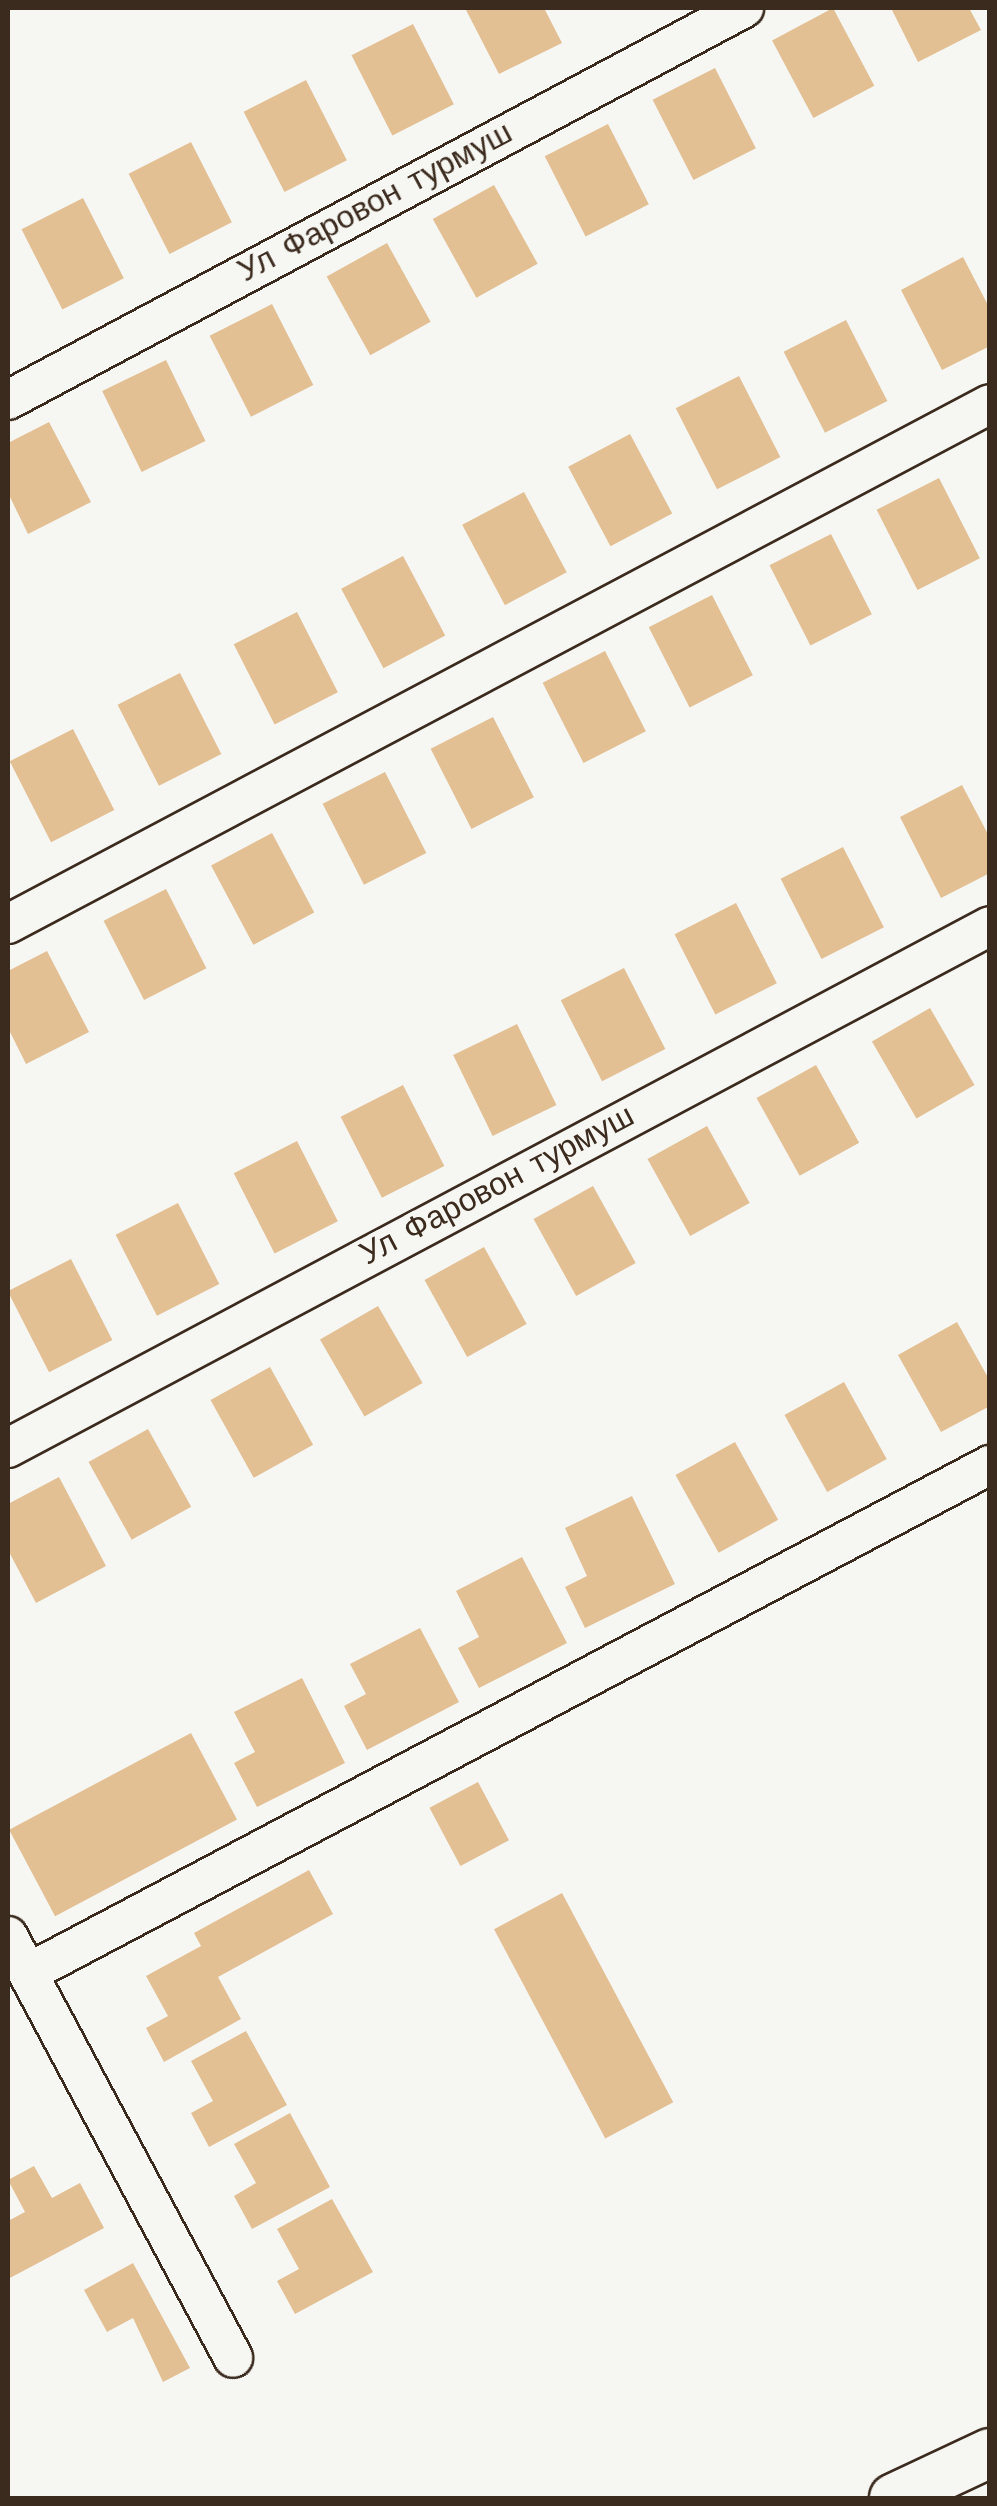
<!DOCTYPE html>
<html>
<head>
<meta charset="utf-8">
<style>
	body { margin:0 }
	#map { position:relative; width:997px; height:2506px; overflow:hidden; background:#f6f6f2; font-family:Kalam,sans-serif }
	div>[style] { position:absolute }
	.building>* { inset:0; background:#e3c094; transform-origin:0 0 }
	.roads { filter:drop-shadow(2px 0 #3b2a1e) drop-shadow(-2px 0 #3b2a1e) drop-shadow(0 2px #3b2a1e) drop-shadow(0 -2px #3b2a1e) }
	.minor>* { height:38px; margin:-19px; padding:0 19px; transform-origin:19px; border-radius:19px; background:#f6f6f2 }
	.tertiary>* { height:48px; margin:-24px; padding:0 24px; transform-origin:24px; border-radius:24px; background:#f6f6f2 }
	span { translate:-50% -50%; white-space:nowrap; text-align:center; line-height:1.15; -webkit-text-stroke:8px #f6f6f2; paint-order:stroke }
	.street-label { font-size:32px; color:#3b2a1e }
	.frame { position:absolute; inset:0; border:10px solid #3b2a1e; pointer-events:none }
</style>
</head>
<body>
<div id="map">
	<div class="building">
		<div style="clip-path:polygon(465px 8px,544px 8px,562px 43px,499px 74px)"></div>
		<div style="left:833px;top:8px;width:88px;height:69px;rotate:62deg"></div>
		<div style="clip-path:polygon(891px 8px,969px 8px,981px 30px,918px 62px)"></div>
		<div style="left:413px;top:24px;width:90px;height:69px;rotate:63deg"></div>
		<div style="left:715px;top:68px;width:90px;height:70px;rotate:63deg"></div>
		<div style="left:306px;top:80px;width:90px;height:70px;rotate:63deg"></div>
		<div style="left:608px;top:124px;width:90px;height:71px;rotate:63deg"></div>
		<div style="left:191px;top:142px;width:90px;height:70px;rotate:63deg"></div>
		<div style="left:494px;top:185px;width:90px;height:70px;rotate:61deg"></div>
		<div style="left:83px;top:198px;width:90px;height:69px;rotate:63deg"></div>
		<div style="left:387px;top:243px;width:90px;height:69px;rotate:61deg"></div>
		<div style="clip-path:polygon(963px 257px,990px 309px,990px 346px,942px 370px,901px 290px)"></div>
		<div style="left:272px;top:304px;width:91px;height:70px;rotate:63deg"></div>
		<div style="left:846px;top:320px;width:91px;height:70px;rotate:63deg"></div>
		<div style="left:166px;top:360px;width:90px;height:71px;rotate:64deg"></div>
		<div style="left:739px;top:376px;width:91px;height:71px;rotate:63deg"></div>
		<div style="clip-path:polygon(49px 422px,91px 502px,28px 534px,8px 493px,8px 443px)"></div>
		<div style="left:630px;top:434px;width:90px;height:70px;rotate:62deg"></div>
		<div style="left:939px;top:478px;width:90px;height:70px;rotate:63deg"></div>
		<div style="left:524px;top:492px;width:91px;height:70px;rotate:62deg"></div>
		<div style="left:831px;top:534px;width:90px;height:69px;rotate:63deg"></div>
		<div style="left:403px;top:556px;width:90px;height:70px;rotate:62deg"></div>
		<div style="left:712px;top:595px;width:90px;height:71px;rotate:63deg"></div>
		<div style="left:297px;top:612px;width:90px;height:71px;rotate:63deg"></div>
		<div style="left:605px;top:651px;width:90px;height:70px;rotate:63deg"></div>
		<div style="left:180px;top:673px;width:91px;height:70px;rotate:63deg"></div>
		<div style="left:493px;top:717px;width:90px;height:70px;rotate:63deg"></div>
		<div style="left:73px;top:729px;width:91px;height:71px;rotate:63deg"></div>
		<div style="left:385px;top:772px;width:91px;height:70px;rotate:63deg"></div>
		<div style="clip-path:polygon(962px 785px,990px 838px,990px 873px,941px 898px,900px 817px)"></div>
		<div style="left:272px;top:833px;width:90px;height:69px;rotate:62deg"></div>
		<div style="left:843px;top:847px;width:90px;height:70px;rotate:63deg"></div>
		<div style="left:166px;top:889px;width:89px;height:70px;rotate:63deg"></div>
		<div style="left:736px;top:903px;width:90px;height:69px;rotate:63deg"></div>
		<div style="clip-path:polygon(47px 951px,89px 1032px,26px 1064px,8px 1028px,8px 971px)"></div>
		<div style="left:624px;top:968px;width:91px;height:71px;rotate:63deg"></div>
		<div style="left:930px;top:1008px;width:89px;height:67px;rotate:60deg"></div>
		<div style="left:517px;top:1024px;width:90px;height:71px;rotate:64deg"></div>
		<div style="left:816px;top:1065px;width:89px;height:68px;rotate:61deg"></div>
		<div style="left:403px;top:1085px;width:91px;height:70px;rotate:63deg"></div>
		<div style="left:707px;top:1126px;width:88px;height:68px;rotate:61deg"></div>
		<div style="left:297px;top:1141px;width:90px;height:71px;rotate:63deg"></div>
		<div style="left:593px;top:1186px;width:88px;height:68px;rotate:61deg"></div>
		<div style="left:178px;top:1203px;width:91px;height:70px;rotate:63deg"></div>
		<div style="left:484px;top:1247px;width:88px;height:68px;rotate:61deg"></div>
		<div style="left:71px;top:1259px;width:91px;height:71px;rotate:63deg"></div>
		<div style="left:378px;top:1306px;width:89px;height:67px;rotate:60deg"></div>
		<div style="clip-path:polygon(957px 1322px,990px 1381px,990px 1406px,941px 1432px,898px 1355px)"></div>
		<div style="left:270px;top:1367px;width:89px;height:68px;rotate:61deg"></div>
		<div style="left:844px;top:1382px;width:88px;height:68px;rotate:61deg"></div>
		<div style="left:148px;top:1429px;width:89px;height:68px;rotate:61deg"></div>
		<div style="left:735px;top:1442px;width:89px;height:68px;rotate:61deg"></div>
		<div style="clip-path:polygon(59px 1477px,106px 1566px,36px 1603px,8px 1550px,8px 1504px)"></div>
		<div style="clip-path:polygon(632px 1496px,675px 1584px,585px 1628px,565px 1587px,587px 1576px,565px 1528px)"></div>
		<div style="clip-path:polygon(522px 1557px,567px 1643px,479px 1688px,458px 1648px,479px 1637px,456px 1591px)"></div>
		<div style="clip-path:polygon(420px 1628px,459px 1702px,367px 1750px,344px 1706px,366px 1694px,350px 1664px)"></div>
		<div style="clip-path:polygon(302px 1678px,345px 1763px,257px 1807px,234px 1763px,255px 1752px,234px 1712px)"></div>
		<div style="left:191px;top:1733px;width:98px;height:206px;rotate:62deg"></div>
		<div style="left:478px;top:1782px;width:66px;height:55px;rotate:62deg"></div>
		<div style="clip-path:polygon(309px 1870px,333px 1914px,218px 1977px,241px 2019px,164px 2062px,146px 2028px,168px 2016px,146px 1976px,201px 1946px,194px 1933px)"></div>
		<div style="left:562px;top:1893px;width:237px;height:77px;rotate:62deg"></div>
		<div style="clip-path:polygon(246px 2031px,287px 2105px,209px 2147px,191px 2113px,213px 2101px,191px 2061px)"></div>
		<div style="clip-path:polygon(290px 2113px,330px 2187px,252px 2229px,234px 2196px,256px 2183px,234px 2144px)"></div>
		<div style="clip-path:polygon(34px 2166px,52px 2198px,80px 2183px,104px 2228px,8px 2279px,8px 2221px,25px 2212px,8px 2180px)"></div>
		<div style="clip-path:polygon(332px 2199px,373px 2272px,295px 2314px,277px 2281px,299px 2269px,277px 2229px)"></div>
		<div style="clip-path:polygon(133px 2263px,190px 2368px,163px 2382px,133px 2318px,107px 2332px,84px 2290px)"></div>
	</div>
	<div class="roads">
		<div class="minor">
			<div style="left:8px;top:400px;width:834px;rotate:-28.04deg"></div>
			<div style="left:8px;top:924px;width:1111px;rotate:-27.9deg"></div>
			<div style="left:8px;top:1448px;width:1112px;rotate:-27.99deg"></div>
			<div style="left:8px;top:1936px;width:478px;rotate:61.9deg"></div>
			<div style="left:28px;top:1973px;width:1088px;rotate:-27.84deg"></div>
		</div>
		<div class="tertiary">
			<div style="left:894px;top:2498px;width:106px;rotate:-25.1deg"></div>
		</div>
	</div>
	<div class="street-label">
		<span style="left:376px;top:204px;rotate:-28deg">Ул Фаровон турмуш</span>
		<span style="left:498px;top:1187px;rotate:-28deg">Ул Фаровон турмуш</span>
	</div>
	<div class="frame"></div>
</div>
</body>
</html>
